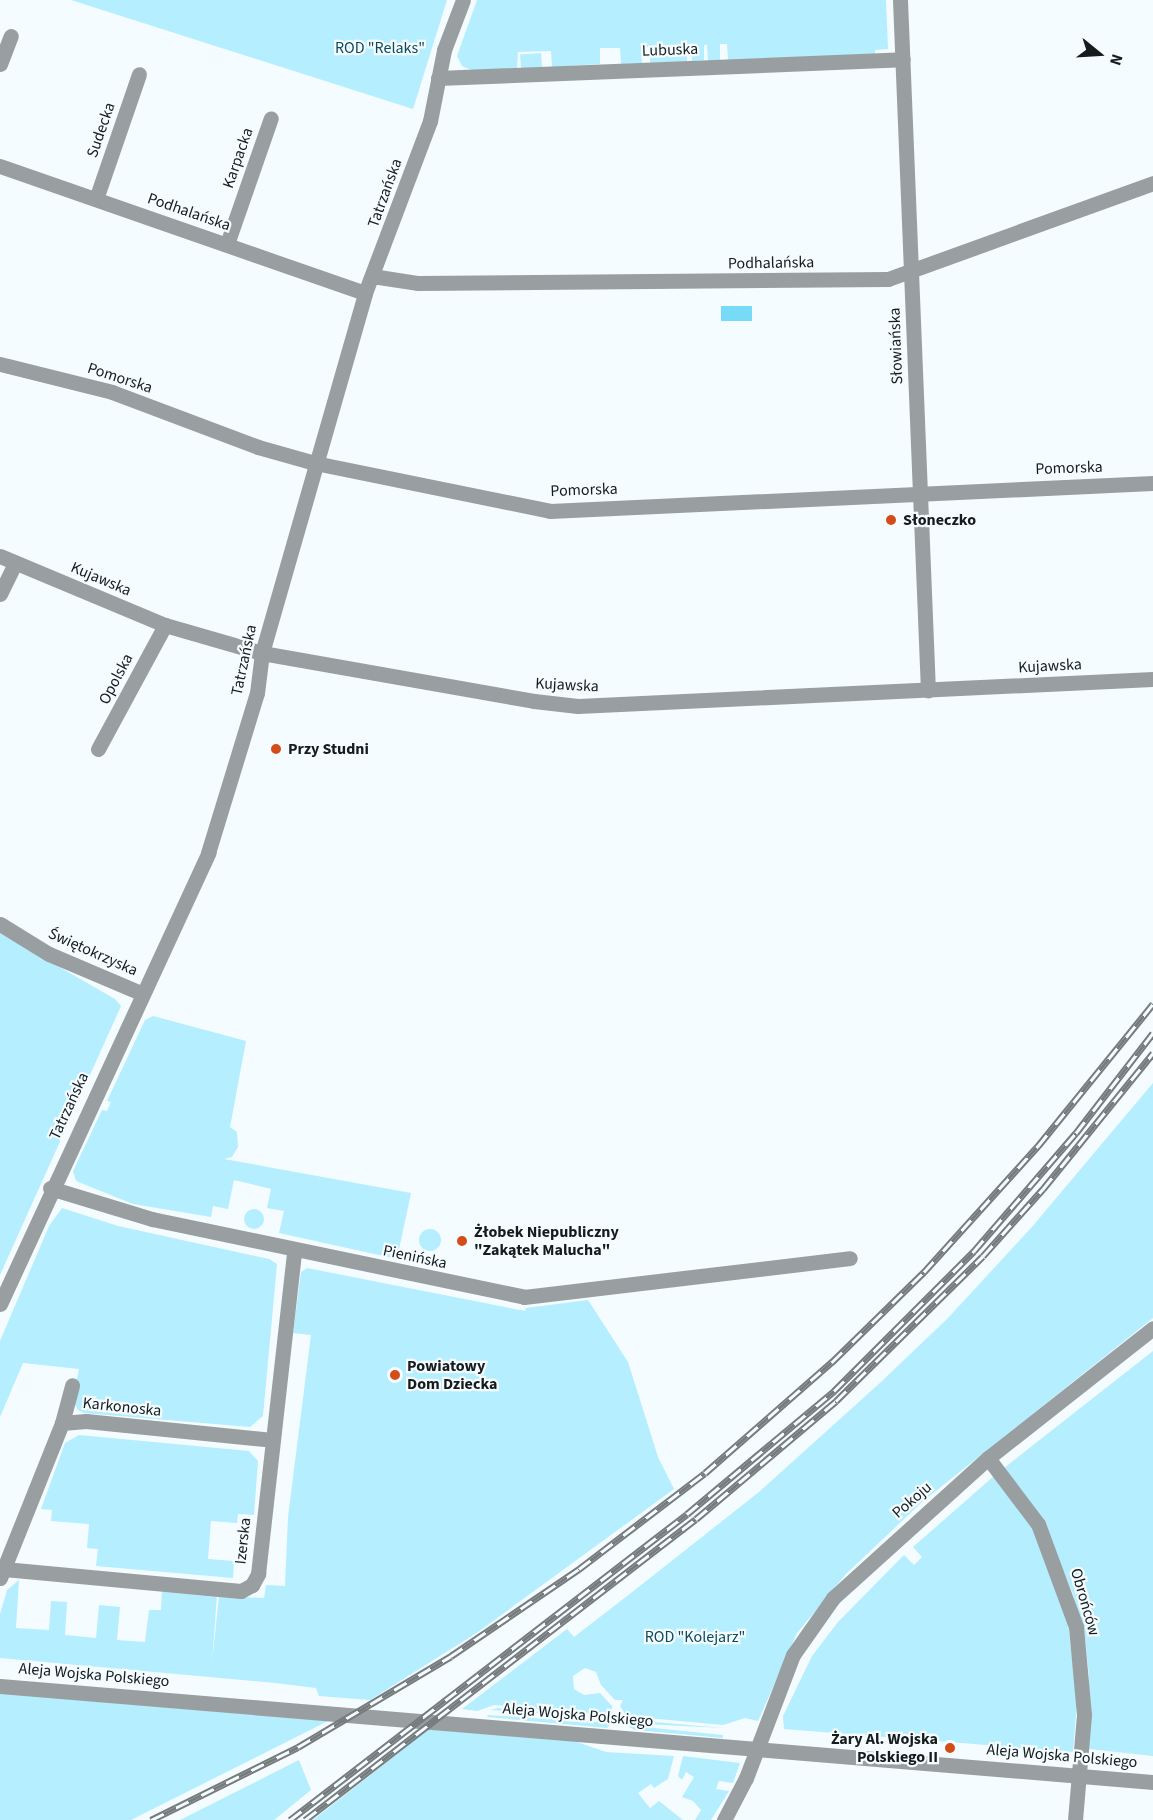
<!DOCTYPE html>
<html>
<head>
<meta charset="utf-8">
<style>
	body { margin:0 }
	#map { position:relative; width:1153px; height:1820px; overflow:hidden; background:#f4fcff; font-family:"Source Sans 3",sans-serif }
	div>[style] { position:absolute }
	.green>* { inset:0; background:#b5eeff; transform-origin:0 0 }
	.round { border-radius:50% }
	.water>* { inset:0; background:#77dbf7; transform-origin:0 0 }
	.minor>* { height:15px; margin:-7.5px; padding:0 7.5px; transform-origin:7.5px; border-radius:7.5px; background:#999fa0 }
	.tertiary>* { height:15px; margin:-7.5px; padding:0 7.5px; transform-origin:7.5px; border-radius:7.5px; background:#999fa0 }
	.rail>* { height:7px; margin-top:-3.5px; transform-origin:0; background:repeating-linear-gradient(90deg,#f4fcff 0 14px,#767c7e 0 28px); box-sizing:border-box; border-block:2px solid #767c7e }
	.dots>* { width:16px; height:16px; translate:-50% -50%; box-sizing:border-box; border:3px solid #f4fcff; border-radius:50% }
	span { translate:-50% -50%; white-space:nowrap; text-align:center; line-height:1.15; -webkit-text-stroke:4.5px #f4fcff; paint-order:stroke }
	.park-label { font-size:16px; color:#0d4a59 }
	.street-label { font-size:16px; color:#161b1c }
	.poi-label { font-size:16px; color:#161b1c; font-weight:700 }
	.left { translate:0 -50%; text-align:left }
	.right { translate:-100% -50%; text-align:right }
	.north { position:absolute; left:1069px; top:24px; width:60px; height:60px; -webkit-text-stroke:4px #f4fcff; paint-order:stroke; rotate:108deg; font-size:16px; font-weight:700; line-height:24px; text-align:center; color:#161b1c }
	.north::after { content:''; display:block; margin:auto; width:21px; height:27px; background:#161b1c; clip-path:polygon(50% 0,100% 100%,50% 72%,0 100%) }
</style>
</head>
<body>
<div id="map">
	<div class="green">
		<div style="clip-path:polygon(71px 0,447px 0,413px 109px)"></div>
		<div style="clip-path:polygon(477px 0,886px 0,888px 49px,875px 50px,875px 54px,728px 60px,727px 44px,720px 44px,720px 60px,708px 61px,707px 45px,704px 45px,704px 60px,692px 61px,691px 45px,687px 46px,687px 62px,650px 63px,650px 47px,641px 47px,642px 63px,621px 64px,620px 48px,600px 48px,600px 64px,552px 67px,551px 51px,518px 52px,517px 68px,474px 71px,462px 66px,457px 56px)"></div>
		<div style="left:541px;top:53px;width:14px;height:21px;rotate:86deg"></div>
		<div style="clip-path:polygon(0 933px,115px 999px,121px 1006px,0 1275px)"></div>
		<div style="clip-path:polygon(153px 1016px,246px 1041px,230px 1127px,237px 1132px,238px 1147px,232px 1157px,224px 1159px,411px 1193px,397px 1259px,279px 1233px,284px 1211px,267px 1208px,271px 1189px,234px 1180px,228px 1209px,213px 1206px,211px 1217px,133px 1204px,76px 1181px,73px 1171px,102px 1110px,107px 1111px,111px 1102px,107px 1101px,145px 1020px)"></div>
		<div style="clip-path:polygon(1153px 1083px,1153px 1318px,922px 1502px,846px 1574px,797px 1633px,758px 1721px,745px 1718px,723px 1725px,626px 1716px,620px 1706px,623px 1700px,615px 1700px,601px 1685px,596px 1672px,585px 1668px,573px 1676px,574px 1689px,584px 1695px,600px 1693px,612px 1706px,612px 1715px,494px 1705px,477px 1711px,462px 1709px,567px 1629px,574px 1637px,631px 1593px,759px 1492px,881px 1382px,948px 1318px,1031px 1228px)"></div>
		<div style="clip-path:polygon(62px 1208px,118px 1226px,269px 1259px,277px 1264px,263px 1416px,250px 1427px,84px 1413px,78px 1410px,73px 1400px,79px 1369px,23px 1363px,0 1417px,0 1341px,49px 1226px)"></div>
		<div class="round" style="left:244px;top:1209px;width:20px;height:20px"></div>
		<div class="round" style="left:419px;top:1229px;width:22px;height:22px"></div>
		<div style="clip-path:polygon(307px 1268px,525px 1311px,526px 1308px,588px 1300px,628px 1362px,658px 1457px,674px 1489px,478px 1632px,370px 1700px,319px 1696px,316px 1688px,275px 1683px,0 1658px,0 1614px,7px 1590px,19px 1580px,16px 1628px,49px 1630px,51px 1601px,67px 1602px,65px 1635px,96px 1638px,99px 1605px,120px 1607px,117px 1640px,145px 1642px,149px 1610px,161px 1610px,162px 1590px,217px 1595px,212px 1663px,219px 1596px,264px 1598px,266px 1585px,285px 1586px,288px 1517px,311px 1335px,293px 1333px,301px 1272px)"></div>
		<div style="clip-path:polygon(1153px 1351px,1153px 1756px,1088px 1749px,1089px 1676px,1085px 1638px,1073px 1594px,1043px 1522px,1004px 1468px)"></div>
		<div style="clip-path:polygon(79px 1435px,249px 1451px,258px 1461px,254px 1515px,238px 1514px,237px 1523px,211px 1521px,208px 1559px,234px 1561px,233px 1578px,96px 1566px,98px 1549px,87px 1548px,89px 1524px,51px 1521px,52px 1510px,41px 1509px,65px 1443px)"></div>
		<div style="clip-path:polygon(994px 1476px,1033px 1528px,1068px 1622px,1077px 1703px,1073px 1752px,784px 1729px,783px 1716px,812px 1656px,838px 1622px,904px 1555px,914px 1565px,922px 1557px,913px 1547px)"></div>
		<div style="clip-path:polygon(0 1692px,328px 1721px,131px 1820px,0 1820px)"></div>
		<div style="clip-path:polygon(499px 1708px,597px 1717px,490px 1710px)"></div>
		<div style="clip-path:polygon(488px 1715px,612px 1723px,607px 1728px,487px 1717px)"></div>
		<div style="clip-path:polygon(631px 1720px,724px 1728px,643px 1724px)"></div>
		<div style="clip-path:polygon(625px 1725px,723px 1735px,723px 1738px,635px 1730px)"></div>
		<div style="clip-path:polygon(431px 1727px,565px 1738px,606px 1752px,674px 1756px,668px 1779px,654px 1788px,651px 1784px,638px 1793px,650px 1808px,659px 1801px,683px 1820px,313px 1820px)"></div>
		<div style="clip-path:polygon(683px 1756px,740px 1763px,733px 1783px,719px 1781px,716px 1789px,729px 1791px,711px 1820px,695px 1820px,701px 1810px,693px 1801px,682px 1797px,694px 1777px,686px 1772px,682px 1780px,678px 1776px)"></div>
		<div style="clip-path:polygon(299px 1760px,311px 1790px,274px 1820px,180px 1820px)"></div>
	</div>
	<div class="water">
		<div style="left:752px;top:306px;width:15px;height:31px;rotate:90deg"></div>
	</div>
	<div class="minor">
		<div style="left:900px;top:0;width:691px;rotate:87.68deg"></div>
		<div style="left:0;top:64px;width:30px;rotate:-69deg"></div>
		<div style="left:438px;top:78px;width:465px;rotate:-2.3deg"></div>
		<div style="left:0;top:166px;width:386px;rotate:19.2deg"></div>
		<div style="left:96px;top:199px;width:132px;rotate:-71deg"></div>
		<div style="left:227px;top:244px;width:133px;rotate:-70.8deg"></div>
		<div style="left:372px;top:276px;width:47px;rotate:8.7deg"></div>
		<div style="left:418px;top:283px;width:470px;rotate:-0.5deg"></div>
		<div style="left:888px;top:279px;width:282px;rotate:-19.9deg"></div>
		<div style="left:0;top:364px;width:115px;rotate:14deg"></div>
		<div style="left:112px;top:392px;width:156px;rotate:20.6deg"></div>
		<div style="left:258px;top:447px;width:59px;rotate:15.7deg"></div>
		<div style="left:315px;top:463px;width:240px;rotate:11.5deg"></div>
		<div style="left:550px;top:511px;width:604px;rotate:-2.66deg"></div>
		<div style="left:0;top:556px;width:179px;rotate:22.7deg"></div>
		<div style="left:165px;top:625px;width:101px;rotate:16.1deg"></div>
		<div style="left:262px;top:653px;width:276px;rotate:10deg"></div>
		<div style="left:534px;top:701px;width:44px;rotate:6.5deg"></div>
		<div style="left:578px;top:706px;width:576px;rotate:-2.69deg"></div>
		<div style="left:0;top:594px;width:34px;rotate:-64deg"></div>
		<div style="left:98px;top:749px;width:141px;rotate:-61.6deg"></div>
		<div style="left:0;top:924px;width:57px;rotate:31.5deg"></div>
		<div style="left:49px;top:954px;width:100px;rotate:23deg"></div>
		<div style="left:50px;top:1188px;width:107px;rotate:16.9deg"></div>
		<div style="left:152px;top:1219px;width:380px;rotate:11.8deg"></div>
		<div style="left:524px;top:1297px;width:328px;rotate:-6.8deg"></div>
		<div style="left:0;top:1304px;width:497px;rotate:-65.2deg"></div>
		<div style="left:208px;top:853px;width:167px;rotate:-73deg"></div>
		<div style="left:257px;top:693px;width:40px;rotate:-82.9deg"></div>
		<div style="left:262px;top:653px;width:374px;rotate:-74deg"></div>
		<div style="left:365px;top:293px;width:184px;rotate:-69.3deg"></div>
		<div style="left:430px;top:121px;width:72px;rotate:-78.8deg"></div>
		<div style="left:444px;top:50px;width:53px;rotate:-69.2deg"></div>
		<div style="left:62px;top:1423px;width:39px;rotate:-75deg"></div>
		<div style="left:988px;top:1458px;width:83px;rotate:52.9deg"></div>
		<div style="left:1038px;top:1524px;width:110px;rotate:69.7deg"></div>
		<div style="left:1076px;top:1627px;width:88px;rotate:84.8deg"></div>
		<div style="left:1084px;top:1715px;width:105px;rotate:94.9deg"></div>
		<div style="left:4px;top:1569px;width:216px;rotate:5.3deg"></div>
		<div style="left:219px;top:1589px;width:22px;rotate:5deg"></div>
		<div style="left:241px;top:1591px;width:13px;rotate:-29deg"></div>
		<div style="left:252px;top:1585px;width:13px;rotate:-61deg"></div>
		<div style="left:258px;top:1574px;width:325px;rotate:-83.6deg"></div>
		<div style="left:0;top:1578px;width:167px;rotate:-68.2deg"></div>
		<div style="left:62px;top:1423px;width:24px;rotate:-5deg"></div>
		<div style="left:86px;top:1421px;width:187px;rotate:5.8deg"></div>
		<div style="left:724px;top:1820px;width:47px;rotate:-62.4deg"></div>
		<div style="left:746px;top:1778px;width:132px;rotate:-69.1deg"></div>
		<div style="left:793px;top:1655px;width:70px;rotate:-54.9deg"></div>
		<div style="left:833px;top:1598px;width:209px;rotate:-42.1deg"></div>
		<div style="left:988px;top:1458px;width:210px;rotate:-38.2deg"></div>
	</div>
	<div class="tertiary">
		<div style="left:0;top:1686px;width:1157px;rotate:4.76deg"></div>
	</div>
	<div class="rail">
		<div style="left:151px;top:1820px;width:164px;rotate:-26.4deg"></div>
		<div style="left:298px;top:1747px;width:178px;rotate:-30.7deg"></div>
		<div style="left:451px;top:1656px;width:155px;rotate:-34.2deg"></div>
		<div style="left:579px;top:1569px;width:158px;rotate:-37.3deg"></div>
		<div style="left:705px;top:1473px;width:169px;rotate:-41.2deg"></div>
		<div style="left:832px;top:1362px;width:129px;rotate:-44.4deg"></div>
		<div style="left:924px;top:1272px;width:170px;rotate:-47.9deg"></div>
		<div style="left:1038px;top:1146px;width:183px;rotate:-51deg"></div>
		<div style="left:290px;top:1820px;width:501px;rotate:-37.62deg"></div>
		<div style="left:687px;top:1514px;width:192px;rotate:-39.9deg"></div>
		<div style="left:834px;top:1391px;width:198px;rotate:-45deg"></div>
		<div style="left:974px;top:1251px;width:156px;rotate:-49.2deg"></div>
		<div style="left:1076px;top:1133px;width:126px;rotate:-52.4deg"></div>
		<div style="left:305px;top:1820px;width:493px;rotate:-37.6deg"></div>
		<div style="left:696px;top:1519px;width:183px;rotate:-40.1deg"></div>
		<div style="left:836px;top:1401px;width:206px;rotate:-44.6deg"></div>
		<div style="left:983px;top:1256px;width:90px;rotate:-48.2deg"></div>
		<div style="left:1043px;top:1189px;width:175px;rotate:-51deg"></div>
	</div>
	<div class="dots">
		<div style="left:891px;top:520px;background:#d44d19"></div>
		<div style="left:276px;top:749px;background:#d44d19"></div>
		<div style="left:462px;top:1241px;background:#d44d19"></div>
		<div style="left:395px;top:1375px;background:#d44d19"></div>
		<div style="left:950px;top:1748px;background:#d44d19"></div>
	</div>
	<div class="park-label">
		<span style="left:380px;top:48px">ROD "Relaks"</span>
		<span style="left:695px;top:1637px">ROD "Kolejarz"</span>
	</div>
	<div class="street-label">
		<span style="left:670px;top:50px;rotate:-2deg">Lubuska</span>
		<span style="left:101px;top:130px;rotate:-71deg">Sudecka</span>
		<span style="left:238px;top:158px;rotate:-71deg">Karpacka</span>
		<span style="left:385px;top:193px;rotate:-70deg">Tatrzańska</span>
		<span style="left:189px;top:212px;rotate:19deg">Podhalańska</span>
		<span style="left:771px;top:263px;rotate:-1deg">Podhalańska</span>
		<span style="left:896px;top:346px;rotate:-92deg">Słowiańska</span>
		<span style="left:120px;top:378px;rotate:18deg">Pomorska</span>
		<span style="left:1069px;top:468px;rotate:-2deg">Pomorska</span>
		<span style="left:584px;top:490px;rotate:-2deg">Pomorska</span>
		<span style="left:101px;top:579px;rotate:23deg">Kujawska</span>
		<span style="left:244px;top:660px;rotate:-78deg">Tatrzańska</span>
		<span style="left:1050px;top:666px;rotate:-3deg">Kujawska</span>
		<span style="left:116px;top:679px;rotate:-62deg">Opolska</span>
		<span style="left:567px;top:685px;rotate:3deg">Kujawska</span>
		<span style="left:93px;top:952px;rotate:24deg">Świętokrzyska</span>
		<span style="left:69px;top:1106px;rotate:-65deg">Tatrzańska</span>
		<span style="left:415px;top:1257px;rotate:12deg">Pienińska</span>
		<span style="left:122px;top:1407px;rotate:6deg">Karkonoska</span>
		<span style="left:912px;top:1500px;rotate:-41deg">Pokoju</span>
		<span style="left:243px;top:1541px;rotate:-84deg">Izerska</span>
		<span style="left:1085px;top:1602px;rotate:74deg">Obrońców</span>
		<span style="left:94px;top:1675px;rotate:5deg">Aleja Wojska Polskiego</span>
		<span style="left:578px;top:1715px;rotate:5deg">Aleja Wojska Polskiego</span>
		<span style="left:1062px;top:1756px;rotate:5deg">Aleja Wojska Polskiego</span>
	</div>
	<div class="poi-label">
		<span class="left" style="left:903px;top:520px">Słoneczko</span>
		<span class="left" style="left:288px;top:749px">Przy Studni</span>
		<span class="left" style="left:474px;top:1241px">Żłobek Niepubliczny<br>"Zakątek Malucha"</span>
		<span class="left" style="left:407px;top:1375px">Powiatowy<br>Dom Dziecka</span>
		<span class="right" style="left:938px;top:1748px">Żary Al. Wojska<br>Polskiego II</span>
	</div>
	<div class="north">N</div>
</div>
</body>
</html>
